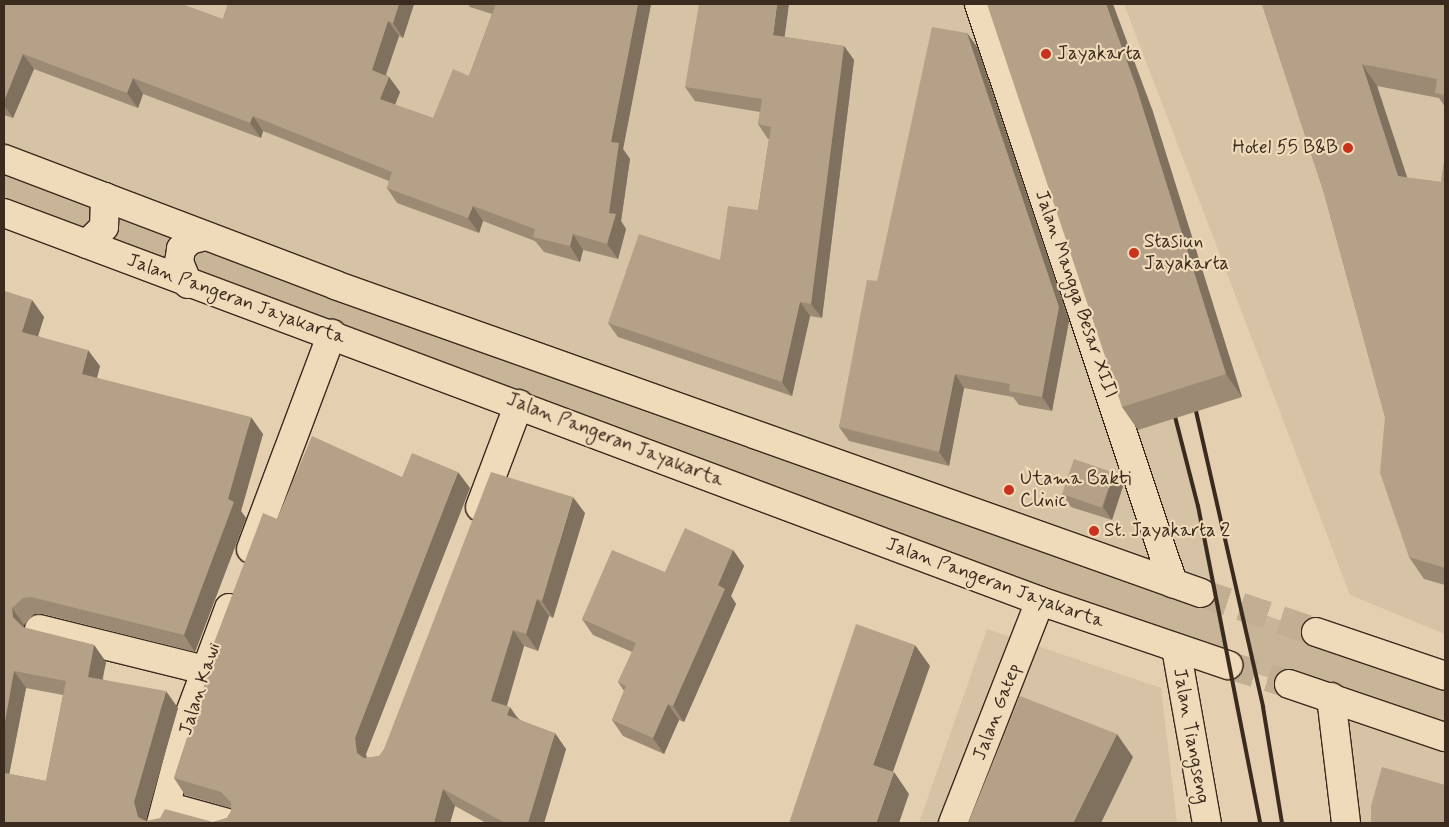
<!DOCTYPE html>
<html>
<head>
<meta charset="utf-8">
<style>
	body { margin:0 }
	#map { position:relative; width:1449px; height:827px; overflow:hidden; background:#e4d0b0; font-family:Mynerve,sans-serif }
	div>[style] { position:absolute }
	.built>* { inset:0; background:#d6c2a4 }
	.green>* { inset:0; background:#c8b497 }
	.major-tunnel>* { height:28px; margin-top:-14px; transform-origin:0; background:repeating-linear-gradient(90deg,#c2af93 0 28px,transparent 0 42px) }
	.roads { filter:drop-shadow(1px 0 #3b2a1e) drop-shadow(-1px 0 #3b2a1e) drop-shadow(0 1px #3b2a1e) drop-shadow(0 -1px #3b2a1e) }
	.minor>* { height:28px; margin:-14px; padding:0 14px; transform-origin:14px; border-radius:14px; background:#efdab9 }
	.major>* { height:28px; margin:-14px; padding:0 14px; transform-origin:14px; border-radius:14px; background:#efdab9 }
	.rail>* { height:4px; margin:-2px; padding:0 2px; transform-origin:2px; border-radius:2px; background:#3b2a1e }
	.wall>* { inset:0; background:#9c8a74 }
	.shaded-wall>* { inset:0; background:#7f715e }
	.building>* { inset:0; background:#b5a187; transform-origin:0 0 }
	.dots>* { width:14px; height:14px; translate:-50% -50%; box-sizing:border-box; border:2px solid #efdab9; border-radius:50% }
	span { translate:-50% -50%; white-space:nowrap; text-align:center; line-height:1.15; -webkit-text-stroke:4.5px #efdab9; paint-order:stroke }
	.poi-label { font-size:19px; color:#3b2a1e }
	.left { translate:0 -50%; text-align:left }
	.right { translate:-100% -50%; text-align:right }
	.street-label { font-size:19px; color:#3b2a1e }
	.frame { position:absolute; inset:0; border:5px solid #3b2a1e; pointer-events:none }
</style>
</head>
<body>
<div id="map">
	<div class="built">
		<div style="clip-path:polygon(4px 4px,1038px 4px,1155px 328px,1217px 597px,4px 162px)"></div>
		<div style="clip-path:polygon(1124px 4px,1445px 4px,1445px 634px,1350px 595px)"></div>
		<div style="clip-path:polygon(987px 629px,1161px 688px,1177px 823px,919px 823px)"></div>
		<div style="clip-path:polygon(1331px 697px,1445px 738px,1445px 823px,1331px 823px)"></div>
	</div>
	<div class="green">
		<div style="clip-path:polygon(4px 159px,1217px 597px,1228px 665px,4px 213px)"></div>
		<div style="clip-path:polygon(1241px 606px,1445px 681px,1445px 737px,1255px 673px)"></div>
	</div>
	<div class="major-tunnel">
		<div style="left:1201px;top:593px;width:121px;rotate:18.7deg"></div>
		<div style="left:1228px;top:665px;width:64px;rotate:17.3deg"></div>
	</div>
	<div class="roads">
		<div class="minor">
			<div style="left:979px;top:4px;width:611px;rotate:71.48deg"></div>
			<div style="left:480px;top:507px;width:110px;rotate:-69.3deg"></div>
			<div style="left:251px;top:549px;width:230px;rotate:-69.4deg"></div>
			<div style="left:39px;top:629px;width:171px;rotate:13.9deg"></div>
			<div style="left:1176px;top:648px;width:178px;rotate:80deg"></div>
			<div style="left:1331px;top:697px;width:127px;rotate:83.2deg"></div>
			<div style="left:166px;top:806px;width:64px;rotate:15.3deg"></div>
			<div style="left:161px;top:823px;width:114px;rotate:-75.2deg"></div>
			<div style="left:190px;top:713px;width:112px;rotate:-69.6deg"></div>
			<div style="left:953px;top:823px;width:238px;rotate:-68.6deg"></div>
		</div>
		<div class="major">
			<div style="left:4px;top:159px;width:354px;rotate:20.8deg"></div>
			<div style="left:335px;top:285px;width:919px;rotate:19.58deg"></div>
			<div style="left:4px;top:213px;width:1106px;rotate:20.53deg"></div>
			<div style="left:1040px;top:601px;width:199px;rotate:18.8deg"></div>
			<div style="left:87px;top:244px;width:24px;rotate:-45deg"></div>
			<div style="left:104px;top:227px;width:30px;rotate:-88deg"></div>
			<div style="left:188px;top:284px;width:24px;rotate:-112deg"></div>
			<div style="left:179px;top:262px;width:13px;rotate:-81deg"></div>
			<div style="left:181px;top:249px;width:13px;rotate:-45deg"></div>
			<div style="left:190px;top:240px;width:16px;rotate:-15deg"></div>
			<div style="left:1316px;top:632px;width:136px;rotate:18.8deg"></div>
			<div style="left:1289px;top:684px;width:165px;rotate:18.8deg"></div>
		</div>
	</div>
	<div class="rail">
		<div style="left:1193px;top:398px;width:317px;rotate:77.2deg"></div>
		<div style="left:1263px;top:707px;width:118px;rotate:80.7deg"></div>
		<div style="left:1172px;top:405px;width:104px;rotate:75.6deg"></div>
		<div style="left:1198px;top:506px;width:323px;rotate:78.9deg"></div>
	</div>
	<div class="wall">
		<div style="clip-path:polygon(4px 4px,223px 19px,228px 4px,414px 4px,403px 38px,399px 36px,386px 75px,389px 77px,400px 92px,395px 105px,433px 118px,469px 76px,492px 14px,470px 7px,468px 4px,651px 4px,623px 149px,630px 159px,621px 221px,626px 229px,618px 259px,583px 250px,580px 262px,544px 252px,535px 241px,483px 221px,479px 233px,397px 203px,387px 188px,389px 181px,263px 131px,261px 138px,143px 94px,138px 108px,34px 69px,13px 118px,4px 115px)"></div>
		<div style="clip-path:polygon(1262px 4px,1445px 4px,1445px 107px,1439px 98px,1377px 86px,1407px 178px,1441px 182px,1445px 156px,1445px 585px,1424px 579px,1409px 557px,1385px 417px,1324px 193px)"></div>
		<div style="clip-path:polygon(967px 33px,977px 47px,1069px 321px,1052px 411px,1019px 405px,1013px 397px,964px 388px,949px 466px,849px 441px,839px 427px,877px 281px)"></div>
		<div style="clip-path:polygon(784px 37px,844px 46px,854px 60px,822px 318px,810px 316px,792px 396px,618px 337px,608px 323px,720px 260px,758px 210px,769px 139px,768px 139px,758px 124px,760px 112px,695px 101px,685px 87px)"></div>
		<div style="clip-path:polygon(1152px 109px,1242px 397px,1138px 430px,1122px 407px)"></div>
		<div style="clip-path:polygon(evenodd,4px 291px,32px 300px,44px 317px,38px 336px,100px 366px,97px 378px,263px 434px,241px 511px,246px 518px,195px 652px,43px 614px,34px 614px,24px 625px,24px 628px,94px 645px,106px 662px,102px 679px,178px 708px,146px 819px,147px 821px,213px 822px,227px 818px,231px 811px,231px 808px,185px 795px,174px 778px,217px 647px,214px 643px,277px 519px,402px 477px,470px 488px,366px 754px,367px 758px,379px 756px,585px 513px,553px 618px,549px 616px,538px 651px,524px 646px,507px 706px,519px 719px,566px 749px,544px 823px,486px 823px,455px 806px,450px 823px,4px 823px,4px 291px,26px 688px,63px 695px,46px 781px,9px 774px,26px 688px)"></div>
		<div style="clip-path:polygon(1123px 486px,1112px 520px,1071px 507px,1062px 494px)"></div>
		<div style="clip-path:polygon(733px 550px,744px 566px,731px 596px,736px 604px,684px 722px,679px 720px,664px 754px,623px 736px,612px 720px,624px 691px,618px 682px,632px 652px,593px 635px,582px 619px,665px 572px)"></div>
	</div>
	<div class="shaded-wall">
		<div style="clip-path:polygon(399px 4px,414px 4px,403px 38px,393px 23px)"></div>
		<div style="clip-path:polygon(638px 4px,651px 4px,623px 149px,630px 159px,621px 221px,626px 229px,618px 259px,607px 244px,609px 213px,611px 142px)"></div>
		<div style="clip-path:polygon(777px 4px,789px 4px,783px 49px,773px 35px)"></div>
		<div style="clip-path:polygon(1106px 4px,1113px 4px,1152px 109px,1242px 397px,1226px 374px)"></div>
		<div style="clip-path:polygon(388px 21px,399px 36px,382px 85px,372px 70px)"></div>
		<div style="clip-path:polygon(967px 33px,977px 47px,1069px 321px,1052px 411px,1042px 397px)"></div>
		<div style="clip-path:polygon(844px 46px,854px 60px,822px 318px,811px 304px)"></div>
		<div style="clip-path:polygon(23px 54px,34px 69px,13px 118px,4px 105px,4px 101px)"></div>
		<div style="clip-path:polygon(1362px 64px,1377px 86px,1414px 198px,1398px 176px)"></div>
		<div style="clip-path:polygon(389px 77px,400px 92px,391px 114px,380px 99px)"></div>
		<div style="clip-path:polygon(133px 78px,143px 94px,138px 108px,127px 93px)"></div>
		<div style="clip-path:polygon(253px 116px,263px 131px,261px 138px,250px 123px)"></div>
		<div style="clip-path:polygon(473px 206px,483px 221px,479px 233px,468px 218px)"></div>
		<div style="clip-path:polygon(573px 234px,583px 250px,580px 262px,570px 246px)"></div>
		<div style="clip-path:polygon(32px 300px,44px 317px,34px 349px,22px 332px)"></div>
		<div style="clip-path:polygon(800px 302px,810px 316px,792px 396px,782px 382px)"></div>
		<div style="clip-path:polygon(88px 350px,100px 366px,93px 391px,82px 374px)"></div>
		<div style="clip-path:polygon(955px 374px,964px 388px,949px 466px,939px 452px)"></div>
		<div style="clip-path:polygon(251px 417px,263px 434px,241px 511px,246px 518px,195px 652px,184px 635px,228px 499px)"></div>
		<div style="clip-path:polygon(458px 472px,470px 488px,366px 754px,369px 769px,357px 753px,355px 738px)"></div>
		<div style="clip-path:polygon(1114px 473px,1123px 486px,1112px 520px,1103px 507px)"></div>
		<div style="clip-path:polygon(573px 497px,585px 513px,553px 618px,542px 601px)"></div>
		<div style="clip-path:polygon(733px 550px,744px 566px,731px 596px,736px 604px,684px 722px,673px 706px,718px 585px)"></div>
		<div style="clip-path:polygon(537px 599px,549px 616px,538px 651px,526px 634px)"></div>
		<div style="clip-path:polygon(12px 608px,24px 625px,24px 634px,13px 617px)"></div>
		<div style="clip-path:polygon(513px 630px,524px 646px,503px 718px,491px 701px)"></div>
		<div style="clip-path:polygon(94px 645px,106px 662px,100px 693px,88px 677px)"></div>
		<div style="clip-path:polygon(915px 645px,930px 666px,888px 786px,873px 765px)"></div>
		<div style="clip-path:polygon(14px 671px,26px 688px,5px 796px,4px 794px,4px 727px)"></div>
		<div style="clip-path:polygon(166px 691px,178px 708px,146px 819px,147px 823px,138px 817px,134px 802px)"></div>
		<div style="clip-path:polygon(668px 704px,679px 720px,664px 754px,653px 738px)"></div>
		<div style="clip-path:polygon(510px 707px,521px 723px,507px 715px)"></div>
		<div style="clip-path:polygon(555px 733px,566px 749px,544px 823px,528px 823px)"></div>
		<div style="clip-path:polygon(1117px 734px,1133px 757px,1101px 823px,1073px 823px)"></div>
		<div style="clip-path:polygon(894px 772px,909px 794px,899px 823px,876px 823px)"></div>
		<div style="clip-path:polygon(443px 789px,455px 806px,450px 823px,434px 823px)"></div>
	</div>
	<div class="building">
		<div style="clip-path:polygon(4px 4px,182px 4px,223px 19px,228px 4px,399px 4px,393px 23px,388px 21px,372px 70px,389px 77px,380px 99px,433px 118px,453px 69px,469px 76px,496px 4px,638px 4px,611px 142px,619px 143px,609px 213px,616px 214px,607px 244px,573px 234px,570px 246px,533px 237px,535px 229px,473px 206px,468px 218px,387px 188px,392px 172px,253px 116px,250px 123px,133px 78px,127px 93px,23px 54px,4px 101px)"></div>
		<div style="clip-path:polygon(699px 4px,777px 4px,773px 35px,844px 46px,811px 304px,800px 302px,782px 382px,608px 323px,639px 234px,720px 260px,728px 206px,758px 210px,771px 127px,758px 124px,762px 99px,685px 87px)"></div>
		<div style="clip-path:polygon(987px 4px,1106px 4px,1136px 86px,1226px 374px,1122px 407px)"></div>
		<div style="clip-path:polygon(1262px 4px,1445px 4px,1445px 95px,1435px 93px,1437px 79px,1362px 64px,1398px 176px,1441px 182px,1445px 156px,1445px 568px,1409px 557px,1380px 473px,1385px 417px,1324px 193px)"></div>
		<div style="clip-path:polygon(932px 27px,967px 33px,1059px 307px,1042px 397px,1009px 391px,1010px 384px,955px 374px,939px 452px,839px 427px,867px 280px,877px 281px)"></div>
		<div style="clip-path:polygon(4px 291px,32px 300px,22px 332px,88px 350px,82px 374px,251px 417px,228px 499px,234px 502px,184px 635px,31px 597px,23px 598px,12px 608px,13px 617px,23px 627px,94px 645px,88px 677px,166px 691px,134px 802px,138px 817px,146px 821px,160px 818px,165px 809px,213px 822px,227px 818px,231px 811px,231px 802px,221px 792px,174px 778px,218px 644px,214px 643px,263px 513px,277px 519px,312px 436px,402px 477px,412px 453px,458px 472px,355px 738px,357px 753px,364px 758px,379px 756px,384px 749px,491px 472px,573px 497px,542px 601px,537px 599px,526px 634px,513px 630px,491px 701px,510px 707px,507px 715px,555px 733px,528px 823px,505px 823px,443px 789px,434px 823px,4px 823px,4px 781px,5px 773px,46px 781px,66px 681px,14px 671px,4px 727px)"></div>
		<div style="left:1074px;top:459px;width:42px;height:37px;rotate:19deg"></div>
		<div style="clip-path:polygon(685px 528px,733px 550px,718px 585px,725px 589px,673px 706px,668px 704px,653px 738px,612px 720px,626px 686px,618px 682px,636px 643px,582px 619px,612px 550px,665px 572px)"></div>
		<div style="clip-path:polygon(856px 624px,915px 645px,873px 765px,894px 772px,876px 823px,789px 823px)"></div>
		<div style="clip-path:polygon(1020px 696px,1117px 734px,1073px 823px,968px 823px)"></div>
		<div style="clip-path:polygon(1382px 767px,1445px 785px,1445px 823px,1371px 823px,1371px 806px)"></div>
	</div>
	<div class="dots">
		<div style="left:1046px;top:54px;background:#c8321e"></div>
		<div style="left:1348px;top:148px;background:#c8321e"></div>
		<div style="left:1134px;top:253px;background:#c8321e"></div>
		<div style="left:1009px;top:490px;background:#c8321e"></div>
		<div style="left:1094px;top:531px;background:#c8321e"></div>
	</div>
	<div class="poi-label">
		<span class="left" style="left:1057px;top:54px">Jayakarta</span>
		<span class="right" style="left:1338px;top:148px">Hotel 55 B&amp;B</span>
		<span class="left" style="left:1144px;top:253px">Stasiun<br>Jayakarta</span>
		<span class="left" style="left:1020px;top:490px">Utama Bakti<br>Clinic</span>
		<span class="left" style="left:1104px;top:531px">St. Jayakarta 2</span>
	</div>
	<div class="street-label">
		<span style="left:1076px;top:294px;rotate:71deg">Jalan Mangga Besar XIII</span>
		<span style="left:236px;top:299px;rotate:20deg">Jalan Pangeran Jayakarta</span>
		<span style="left:615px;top:440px;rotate:21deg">Jalan Pangeran Jayakarta</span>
		<span style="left:995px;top:583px;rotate:20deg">Jalan Pangeran Jayakarta</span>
		<span style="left:200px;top:689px;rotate:-72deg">Jalan Kawi</span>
		<span style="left:997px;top:712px;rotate:-69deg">Jalan Gatep</span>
		<span style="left:1191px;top:736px;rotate:80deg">Jalan Tiangseng</span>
	</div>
	<div class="frame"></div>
</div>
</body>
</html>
